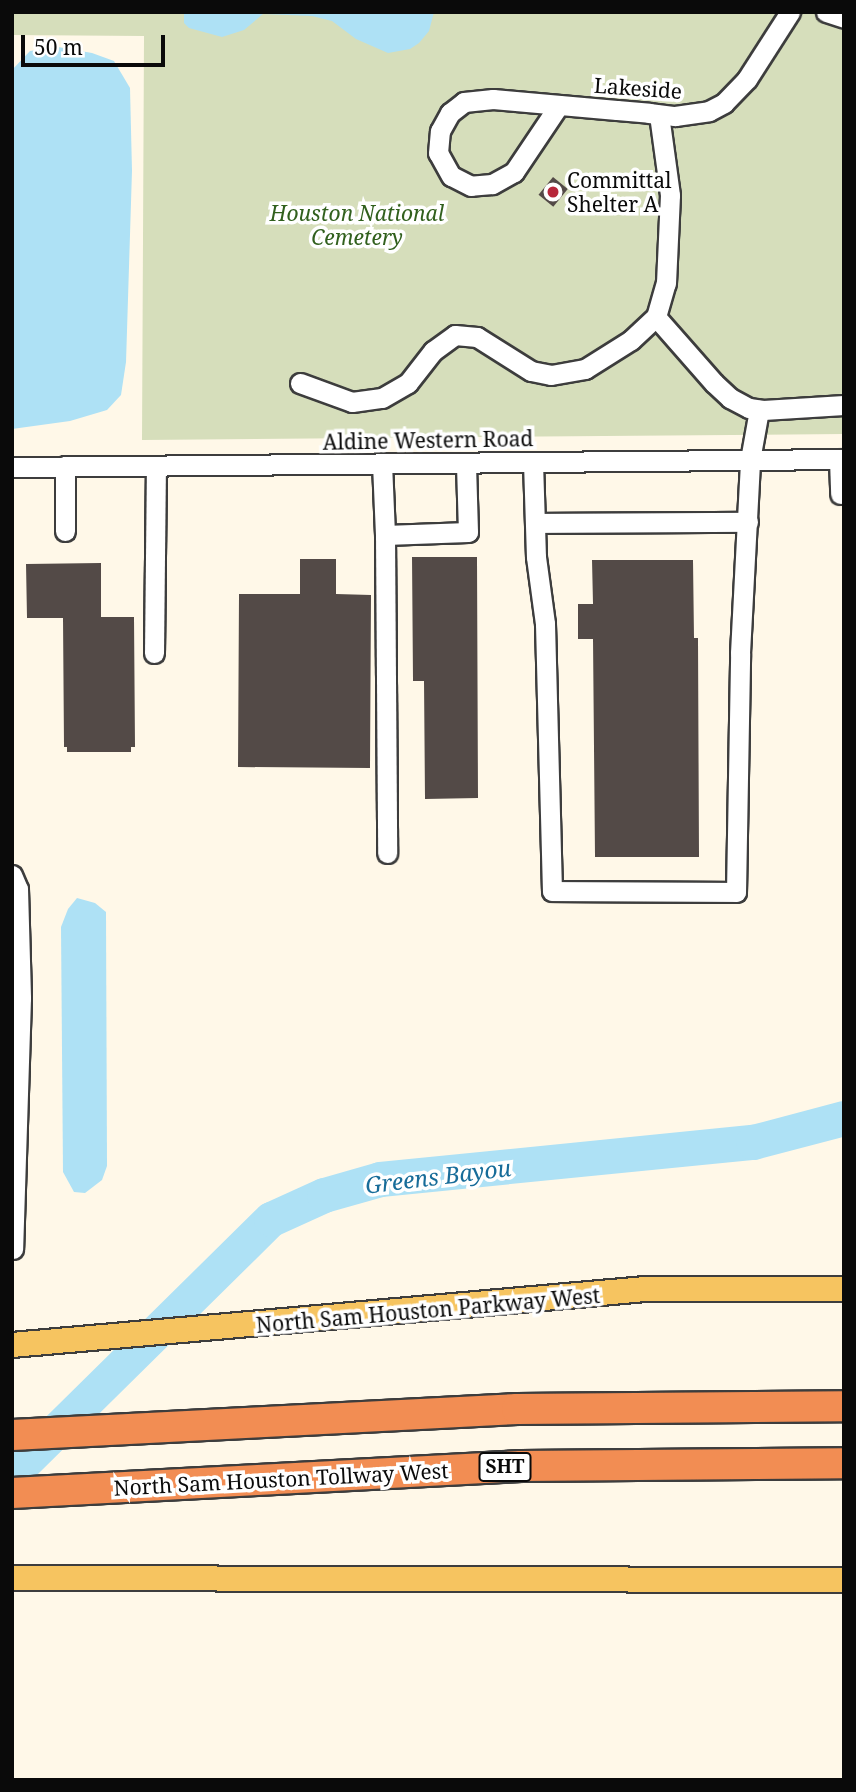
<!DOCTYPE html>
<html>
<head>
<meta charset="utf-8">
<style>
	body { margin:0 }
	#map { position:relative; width:856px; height:1792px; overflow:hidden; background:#fff8e8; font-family:"Noto Serif",serif }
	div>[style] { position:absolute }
	.cemetery>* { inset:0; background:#d6debb }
	.water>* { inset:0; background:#aee1f5 }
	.river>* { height:35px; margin:-17.5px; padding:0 17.5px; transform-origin:17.5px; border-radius:17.5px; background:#aee1f5 }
	.building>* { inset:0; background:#534a47; transform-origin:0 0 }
	.roads { filter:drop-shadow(2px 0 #3d3d3d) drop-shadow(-2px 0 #3d3d3d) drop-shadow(0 2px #3d3d3d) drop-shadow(0 -2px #3d3d3d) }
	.minor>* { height:19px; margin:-9.5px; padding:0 9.5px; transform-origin:9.5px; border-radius:9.5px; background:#fff }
	.major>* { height:24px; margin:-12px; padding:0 12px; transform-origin:12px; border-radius:12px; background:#f6c460 }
	.highway>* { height:30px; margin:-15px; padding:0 15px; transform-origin:15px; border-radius:15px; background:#f28d53 }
	.dots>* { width:19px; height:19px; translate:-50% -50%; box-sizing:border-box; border:4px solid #fff; border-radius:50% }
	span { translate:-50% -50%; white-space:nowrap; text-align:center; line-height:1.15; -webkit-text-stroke:7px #fff; paint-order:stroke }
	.shield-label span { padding:2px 5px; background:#fff; border:2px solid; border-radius:5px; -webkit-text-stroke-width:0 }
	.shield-label { font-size:19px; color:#0a0a0a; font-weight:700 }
	.street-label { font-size:21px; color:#0a0a0a }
	.poi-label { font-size:21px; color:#0a0a0a }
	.left { translate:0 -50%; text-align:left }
	.park-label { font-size:21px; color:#31601d; font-style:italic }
	.water-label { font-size:23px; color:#176c99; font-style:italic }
	.frame { position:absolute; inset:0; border:14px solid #0a0a0a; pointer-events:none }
	.scale { position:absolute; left:21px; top:35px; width:144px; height:32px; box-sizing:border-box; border:4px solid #0a0a0a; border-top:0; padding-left:9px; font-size:21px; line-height:24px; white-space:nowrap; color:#0a0a0a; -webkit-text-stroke:5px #fff; paint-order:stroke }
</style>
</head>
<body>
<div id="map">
	<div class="cemetery">
		<div style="clip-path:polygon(12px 12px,844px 12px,844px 434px,142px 440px,144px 36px,12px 35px)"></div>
	</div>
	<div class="water">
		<div style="clip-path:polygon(184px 12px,434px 12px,429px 31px,419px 43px,410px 49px,388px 53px,356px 39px,332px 21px,312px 16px,263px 14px,244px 30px,222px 37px,189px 28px,184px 23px)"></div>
		<div style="clip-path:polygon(58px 47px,92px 53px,114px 61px,130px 88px,132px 171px,126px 362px,121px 395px,107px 410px,70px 421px,12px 429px,12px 70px,30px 51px)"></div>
		<div style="clip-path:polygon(77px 898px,95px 903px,106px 912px,107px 1166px,102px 1180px,85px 1193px,74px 1192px,63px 1172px,61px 927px,68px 909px)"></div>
	</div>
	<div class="river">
		<div style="left:12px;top:1474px;width:363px;rotate:-44.6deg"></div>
		<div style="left:271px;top:1219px;width:58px;rotate:-24.4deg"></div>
		<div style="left:324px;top:1195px;width:58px;rotate:-15.9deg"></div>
		<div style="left:380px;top:1179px;width:375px;rotate:-5.7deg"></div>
		<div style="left:753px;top:1142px;width:94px;rotate:-14.8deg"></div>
	</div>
	<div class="building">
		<div style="left:553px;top:177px;width:19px;height:23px;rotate:39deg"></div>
		<div style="clip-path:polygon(412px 557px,477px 557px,478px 798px,425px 799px,424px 681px,413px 681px)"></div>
		<div style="clip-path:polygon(300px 559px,336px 559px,336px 594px,371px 595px,370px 768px,238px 767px,239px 594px,300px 594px)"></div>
		<div style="clip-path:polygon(592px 560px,693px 560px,694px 638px,698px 638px,699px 857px,595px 857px,593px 639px,578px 639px,578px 604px,593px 604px)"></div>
		<div style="clip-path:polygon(101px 563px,101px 617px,134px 617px,135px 747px,131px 747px,131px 752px,67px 752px,67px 747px,64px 747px,63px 618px,27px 618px,26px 564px)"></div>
	</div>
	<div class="roads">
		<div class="minor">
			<div style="left:826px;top:12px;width:19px;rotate:18deg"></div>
			<div style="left:559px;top:105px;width:81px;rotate:123.9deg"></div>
			<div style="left:514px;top:172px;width:25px;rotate:151deg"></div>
			<div style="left:492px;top:184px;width:21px;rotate:175deg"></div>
			<div style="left:471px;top:186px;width:22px;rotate:-153deg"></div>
			<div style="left:451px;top:176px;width:26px;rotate:-119deg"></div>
			<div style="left:438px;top:153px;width:22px;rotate:-85deg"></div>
			<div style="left:440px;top:131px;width:21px;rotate:-61deg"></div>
			<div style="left:450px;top:113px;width:18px;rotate:-38deg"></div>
			<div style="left:464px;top:102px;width:29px;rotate:-6deg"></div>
			<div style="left:493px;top:99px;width:124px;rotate:5.1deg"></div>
			<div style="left:617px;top:110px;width:32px;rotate:5deg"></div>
			<div style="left:649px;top:113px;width:26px;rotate:7deg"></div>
			<div style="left:675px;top:116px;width:34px;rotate:-8deg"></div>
			<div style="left:709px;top:111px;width:17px;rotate:-28deg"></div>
			<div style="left:724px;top:103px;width:33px;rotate:-46deg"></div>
			<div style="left:747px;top:79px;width:80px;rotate:-57.3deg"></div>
			<div style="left:656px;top:317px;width:88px;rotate:48.7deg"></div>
			<div style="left:714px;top:383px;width:22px;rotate:43deg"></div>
			<div style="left:730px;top:398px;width:21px;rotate:28deg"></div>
			<div style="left:749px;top:408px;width:14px;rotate:8deg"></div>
			<div style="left:763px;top:410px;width:81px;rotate:-3.5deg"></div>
			<div style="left:300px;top:383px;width:55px;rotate:20.1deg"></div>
			<div style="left:352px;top:402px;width:30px;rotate:-8deg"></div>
			<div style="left:382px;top:398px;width:30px;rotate:-30deg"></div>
			<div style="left:408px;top:383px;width:41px;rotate:-52deg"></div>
			<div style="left:433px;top:351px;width:27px;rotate:-36deg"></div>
			<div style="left:455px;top:335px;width:22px;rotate:5deg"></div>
			<div style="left:477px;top:337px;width:64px;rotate:32.2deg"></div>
			<div style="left:531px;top:371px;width:20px;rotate:11deg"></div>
			<div style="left:551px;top:375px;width:35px;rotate:-10deg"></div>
			<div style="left:585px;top:369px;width:54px;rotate:-32.2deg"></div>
			<div style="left:631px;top:340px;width:34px;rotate:-43deg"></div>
			<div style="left:656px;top:317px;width:35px;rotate:-74deg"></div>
			<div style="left:666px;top:283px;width:88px;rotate:-87.4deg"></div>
			<div style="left:670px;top:195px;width:81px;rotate:-97.8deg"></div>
			<div style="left:839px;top:459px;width:35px;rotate:88deg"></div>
			<div style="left:533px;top:462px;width:95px;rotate:88.2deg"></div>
			<div style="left:536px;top:557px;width:68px;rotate:82.3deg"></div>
			<div style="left:545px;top:624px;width:267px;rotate:88.5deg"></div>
			<div style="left:552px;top:891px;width:184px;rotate:0.3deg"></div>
			<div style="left:736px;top:892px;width:239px;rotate:-89deg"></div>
			<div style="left:740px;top:653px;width:193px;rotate:-87deg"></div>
			<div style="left:750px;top:460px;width:51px;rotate:-79.8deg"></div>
			<div style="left:382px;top:463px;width:72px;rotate:87.6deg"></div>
			<div style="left:385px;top:535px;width:83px;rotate:-2.1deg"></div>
			<div style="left:468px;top:532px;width:69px;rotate:-91.7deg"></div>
			<div style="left:12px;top:467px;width:832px;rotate:-0.55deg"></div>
			<div style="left:535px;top:523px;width:213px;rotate:-0.3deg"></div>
			<div style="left:65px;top:531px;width:65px;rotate:-90deg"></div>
			<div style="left:385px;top:535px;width:318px;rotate:89.6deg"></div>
			<div style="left:154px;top:653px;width:187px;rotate:-89.4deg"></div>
			<div style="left:12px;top:875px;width:15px;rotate:67deg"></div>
			<div style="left:18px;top:889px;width:109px;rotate:88.4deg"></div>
			<div style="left:21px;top:998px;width:251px;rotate:91.8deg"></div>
		</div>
		<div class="major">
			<div style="left:12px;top:1345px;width:636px;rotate:-5.05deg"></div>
			<div style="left:646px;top:1289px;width:198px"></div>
			<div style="left:12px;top:1578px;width:832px;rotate:0.14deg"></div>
		</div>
		<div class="highway">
			<div style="left:12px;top:1435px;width:506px;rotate:-2.95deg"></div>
			<div style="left:517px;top:1409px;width:327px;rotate:-0.5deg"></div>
			<div style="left:12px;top:1493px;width:510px;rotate:-3.04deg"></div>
			<div style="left:521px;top:1466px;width:323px;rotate:-0.5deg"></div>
		</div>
	</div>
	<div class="dots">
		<div style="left:553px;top:192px;background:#b7263a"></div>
	</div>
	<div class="shield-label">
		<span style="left:505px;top:1467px">SHT</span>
	</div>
	<div class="street-label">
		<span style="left:638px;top:88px;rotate:4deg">Lakeside</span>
		<span style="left:428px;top:440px;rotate:-1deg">Aldine Western Road</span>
		<span style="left:428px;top:1310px;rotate:-5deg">North Sam Houston Parkway West</span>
		<span style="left:281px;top:1479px;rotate:-3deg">North Sam Houston Tollway West</span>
	</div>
	<div class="poi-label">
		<span class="left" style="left:567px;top:192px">Committal<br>Shelter A</span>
	</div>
	<div class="park-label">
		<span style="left:357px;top:225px">Houston National<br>Cemetery</span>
	</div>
	<div class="water-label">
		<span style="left:438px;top:1176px;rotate:-7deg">Greens Bayou</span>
	</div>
	<div class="frame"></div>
	<div class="scale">50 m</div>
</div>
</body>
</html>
